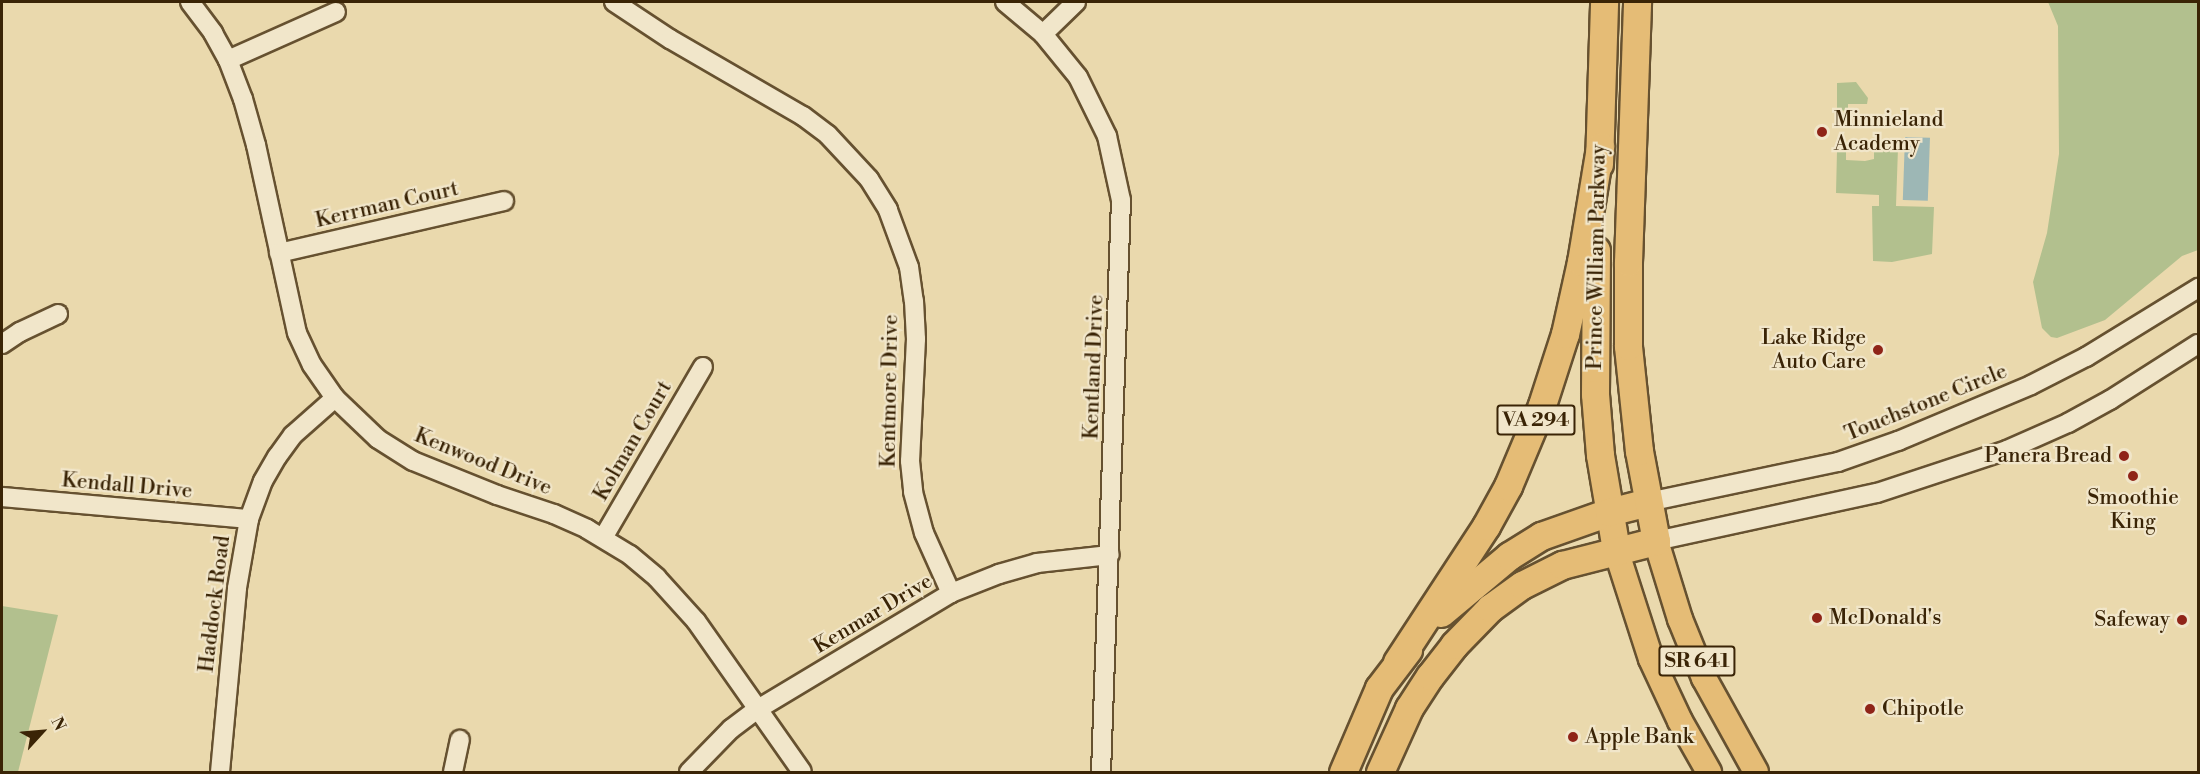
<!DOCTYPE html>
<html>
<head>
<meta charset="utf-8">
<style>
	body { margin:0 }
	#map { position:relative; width:2200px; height:774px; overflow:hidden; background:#ead9ad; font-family:"Libre Bodoni",serif }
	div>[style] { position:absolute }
	.green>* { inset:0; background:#b2c08e }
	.water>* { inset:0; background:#9db7b5; transform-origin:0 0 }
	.roads { filter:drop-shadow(2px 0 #665130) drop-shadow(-2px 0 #665130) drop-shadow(0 2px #665130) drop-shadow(0 -2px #665130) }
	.minor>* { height:18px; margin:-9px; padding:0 9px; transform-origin:9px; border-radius:9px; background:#f1e6ca }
	.major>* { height:24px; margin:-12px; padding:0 12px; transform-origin:12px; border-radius:12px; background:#e5bc76 }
	.highway>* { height:27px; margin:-13.5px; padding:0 13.5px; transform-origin:13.5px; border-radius:13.5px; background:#e5bc76 }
	.dots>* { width:16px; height:16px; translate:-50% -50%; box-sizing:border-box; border:3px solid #f1e6ca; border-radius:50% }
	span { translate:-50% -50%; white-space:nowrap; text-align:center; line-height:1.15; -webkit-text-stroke:4.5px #f1e6ca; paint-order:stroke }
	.shield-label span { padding:2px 4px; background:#f1e6ca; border:2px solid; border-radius:4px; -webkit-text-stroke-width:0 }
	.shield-label { font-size:20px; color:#3a2406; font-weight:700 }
	.poi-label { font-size:21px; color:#3a2406 }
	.left { translate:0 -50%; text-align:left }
	.right { translate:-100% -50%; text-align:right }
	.street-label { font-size:21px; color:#3a2406 }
	.frame { position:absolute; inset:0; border:3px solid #3a2406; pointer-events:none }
	.north { position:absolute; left:12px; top:702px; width:60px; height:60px; -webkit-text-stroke:4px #f1e6ca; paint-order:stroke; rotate:64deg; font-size:16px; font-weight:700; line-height:24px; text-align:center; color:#3a2406 }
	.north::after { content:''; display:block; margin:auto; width:21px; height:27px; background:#3a2406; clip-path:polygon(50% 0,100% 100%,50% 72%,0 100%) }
</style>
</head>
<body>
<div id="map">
	<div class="green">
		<div style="clip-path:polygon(2048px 2px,2198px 2px,2198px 250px,2182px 256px,2105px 320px,2057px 338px,2051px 337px,2042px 328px,2033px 282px,2047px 233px,2059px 154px,2058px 26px)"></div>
		<div style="clip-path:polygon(1856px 82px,1868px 98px,1867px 104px,1848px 104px,1848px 111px,1837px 110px,1837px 83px)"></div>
		<div style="clip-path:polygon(1874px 147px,1898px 148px,1896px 206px,1934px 207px,1932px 254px,1892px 262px,1873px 261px,1872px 206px,1879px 206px,1879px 195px,1836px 193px,1837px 151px,1846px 152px,1846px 160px,1865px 161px,1874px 159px)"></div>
		<div style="clip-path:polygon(2px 606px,58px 615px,18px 772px,2px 772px)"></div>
	</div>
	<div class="water">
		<div style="left:1905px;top:137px;width:25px;height:63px;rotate:2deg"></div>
	</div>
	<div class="roads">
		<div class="minor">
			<div style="left:190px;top:2px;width:39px;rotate:53deg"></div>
			<div style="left:213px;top:33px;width:31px;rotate:61deg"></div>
			<div style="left:228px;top:60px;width:42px;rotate:69deg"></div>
			<div style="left:243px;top:99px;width:48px;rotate:74.2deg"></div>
			<div style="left:256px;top:145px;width:192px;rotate:77.7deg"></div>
			<div style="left:297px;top:333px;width:35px;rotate:65deg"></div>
			<div style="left:312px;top:365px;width:40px;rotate:55.1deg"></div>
			<div style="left:335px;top:398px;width:59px;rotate:43.6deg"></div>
			<div style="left:378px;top:439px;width:41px;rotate:32.2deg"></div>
			<div style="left:413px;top:461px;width:91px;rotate:22deg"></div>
			<div style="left:497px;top:495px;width:60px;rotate:18.4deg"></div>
			<div style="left:554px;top:514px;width:36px;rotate:24deg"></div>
			<div style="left:587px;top:529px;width:50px;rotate:31.2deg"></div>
			<div style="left:630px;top:555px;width:35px;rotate:40deg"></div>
			<div style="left:657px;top:578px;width:58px;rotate:47.8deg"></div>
			<div style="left:696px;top:621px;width:184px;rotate:54.9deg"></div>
			<div style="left:614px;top:2px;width:67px;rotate:33.5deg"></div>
			<div style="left:670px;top:39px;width:154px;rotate:30.1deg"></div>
			<div style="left:803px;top:116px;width:31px;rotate:37deg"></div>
			<div style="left:828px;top:135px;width:60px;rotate:47deg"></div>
			<div style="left:869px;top:179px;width:36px;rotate:58deg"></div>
			<div style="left:888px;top:210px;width:61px;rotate:69.8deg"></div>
			<div style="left:909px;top:267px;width:34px;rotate:82deg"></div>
			<div style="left:914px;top:301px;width:38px;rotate:87deg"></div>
			<div style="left:916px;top:339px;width:122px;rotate:92.8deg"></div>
			<div style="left:910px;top:461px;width:31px;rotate:84deg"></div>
			<div style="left:913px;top:492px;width:42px;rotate:75deg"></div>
			<div style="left:924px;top:533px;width:66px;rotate:65.8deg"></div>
			<div style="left:1005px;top:2px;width:50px;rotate:40.1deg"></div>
			<div style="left:1043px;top:34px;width:55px;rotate:50.9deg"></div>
			<div style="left:1078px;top:77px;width:66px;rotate:63.8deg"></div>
			<div style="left:1107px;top:136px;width:66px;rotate:77.7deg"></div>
			<div style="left:1121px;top:200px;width:572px;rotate:92deg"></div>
			<div style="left:1043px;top:34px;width:46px;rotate:-44.1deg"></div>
			<div style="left:228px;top:60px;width:118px;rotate:-24deg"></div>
			<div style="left:279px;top:253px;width:231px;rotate:-13deg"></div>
			<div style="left:2px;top:344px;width:22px;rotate:-34deg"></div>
			<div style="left:20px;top:332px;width:42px;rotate:-25.3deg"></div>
			<div style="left:2px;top:497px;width:248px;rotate:5.1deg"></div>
			<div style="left:1648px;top:502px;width:194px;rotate:-11.9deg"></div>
			<div style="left:1838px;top:462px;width:64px;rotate:-19.3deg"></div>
			<div style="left:1898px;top:441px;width:144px;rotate:-22.8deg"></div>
			<div style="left:2031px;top:385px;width:62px;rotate:-27deg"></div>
			<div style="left:2086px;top:357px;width:132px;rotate:-31.6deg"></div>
			<div style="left:603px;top:538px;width:198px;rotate:-59.7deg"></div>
			<div style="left:1656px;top:541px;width:226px;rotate:-12.3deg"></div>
			<div style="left:1877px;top:493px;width:137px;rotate:-18.3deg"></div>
			<div style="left:2007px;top:450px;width:67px;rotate:-23.9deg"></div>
			<div style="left:2068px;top:423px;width:48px;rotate:-28.7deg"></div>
			<div style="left:2110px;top:400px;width:104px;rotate:-32.5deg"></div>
			<div style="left:220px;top:772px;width:185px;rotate:-84.7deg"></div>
			<div style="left:237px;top:588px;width:70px;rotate:-80.1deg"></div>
			<div style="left:249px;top:519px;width:40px;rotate:-69.8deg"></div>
			<div style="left:263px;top:481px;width:28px;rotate:-60deg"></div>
			<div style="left:277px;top:457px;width:27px;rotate:-54deg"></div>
			<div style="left:293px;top:435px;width:56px;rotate:-41.4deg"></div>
			<div style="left:453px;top:772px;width:33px;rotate:-78deg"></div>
			<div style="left:689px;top:772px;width:60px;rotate:-45.7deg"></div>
			<div style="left:731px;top:729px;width:34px;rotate:-37deg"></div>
			<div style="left:758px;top:709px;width:225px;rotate:-31deg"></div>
			<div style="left:951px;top:593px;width:52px;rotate:-21.6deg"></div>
			<div style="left:999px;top:574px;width:40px;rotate:-16deg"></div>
			<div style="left:1037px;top:563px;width:73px;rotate:-6.3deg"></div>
		</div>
		<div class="major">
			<div style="left:1656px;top:541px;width:82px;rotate:72.9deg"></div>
			<div style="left:1680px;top:619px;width:64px;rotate:67.9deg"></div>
			<div style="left:1704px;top:678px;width:107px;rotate:61deg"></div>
			<div style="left:1616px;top:550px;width:114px;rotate:72.2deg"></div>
			<div style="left:1651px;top:659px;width:68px;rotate:64.9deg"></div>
			<div style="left:1680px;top:721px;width:59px;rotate:60.4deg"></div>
		</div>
		<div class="highway">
			<div style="left:1599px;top:164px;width:162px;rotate:-88.2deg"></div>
			<div style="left:1596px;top:250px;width:144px;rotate:90.4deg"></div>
			<div style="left:1595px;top:394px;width:61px;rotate:85.3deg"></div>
			<div style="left:1600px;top:455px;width:96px;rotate:80.4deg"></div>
			<div style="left:1441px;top:613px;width:89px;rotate:-40deg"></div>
			<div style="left:1509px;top:556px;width:38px;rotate:-32deg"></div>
			<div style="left:1541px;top:536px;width:72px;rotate:-19.4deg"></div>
			<div style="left:1609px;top:512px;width:40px;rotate:-14.4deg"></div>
			<div style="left:1397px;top:662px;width:163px;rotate:-56.8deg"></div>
			<div style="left:1486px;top:526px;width:46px;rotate:-61.2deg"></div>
			<div style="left:1508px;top:486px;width:88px;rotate:-67.2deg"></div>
			<div style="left:1542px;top:405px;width:75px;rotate:-72.1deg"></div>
			<div style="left:1565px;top:334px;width:74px;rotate:-77.5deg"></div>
			<div style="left:1581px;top:262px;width:117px;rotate:-80.6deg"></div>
			<div style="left:1343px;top:772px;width:91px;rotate:-66.8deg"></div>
			<div style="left:1379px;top:688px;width:48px;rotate:-52.7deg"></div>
			<div style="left:1380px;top:772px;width:70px;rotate:-65.6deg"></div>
			<div style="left:1409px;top:708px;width:38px;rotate:-57deg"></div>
			<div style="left:1430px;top:676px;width:39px;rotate:-52deg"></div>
			<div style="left:1454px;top:645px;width:52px;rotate:-45.8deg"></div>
			<div style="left:1490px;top:608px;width:39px;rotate:-36deg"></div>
			<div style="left:1522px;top:585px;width:45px;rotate:-26.6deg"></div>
			<div style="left:1562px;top:565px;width:97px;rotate:-14.3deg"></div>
			<div style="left:1656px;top:541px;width:92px;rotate:-100.7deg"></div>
			<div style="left:1639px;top:451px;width:106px;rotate:-96deg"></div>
			<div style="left:1628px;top:346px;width:84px;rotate:-90deg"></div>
			<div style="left:1628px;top:262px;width:260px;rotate:-88deg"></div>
		</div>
	</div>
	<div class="dots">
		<div style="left:1822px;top:132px;background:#8f2418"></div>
		<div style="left:1878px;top:350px;background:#8f2418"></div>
		<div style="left:2124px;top:456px;background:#8f2418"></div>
		<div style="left:2133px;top:476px;background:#8f2418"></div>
		<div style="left:1817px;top:618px;background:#8f2418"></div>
		<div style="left:2182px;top:620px;background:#8f2418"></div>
		<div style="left:1870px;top:709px;background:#8f2418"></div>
		<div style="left:1573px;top:737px;background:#8f2418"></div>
	</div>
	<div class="shield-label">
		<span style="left:1536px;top:420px">VA 294</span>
		<span style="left:1697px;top:661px">SR 641</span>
	</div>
	<div class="poi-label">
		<span class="left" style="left:1834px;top:132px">Minnieland<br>Academy</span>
		<span class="right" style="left:1866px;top:350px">Lake Ridge<br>Auto Care</span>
		<span class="right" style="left:2112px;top:456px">Panera Bread</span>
		<span style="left:2133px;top:510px">Smoothie<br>King</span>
		<span class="left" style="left:1829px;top:618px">McDonald's</span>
		<span class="right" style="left:2170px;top:620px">Safeway</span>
		<span class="left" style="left:1882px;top:709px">Chipotle</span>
		<span class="left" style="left:1585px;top:737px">Apple Bank</span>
	</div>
	<div class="street-label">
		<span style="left:387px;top:205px;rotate:-13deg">Kerrman Court</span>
		<span style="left:1597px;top:257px;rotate:-89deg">Prince William Parkway</span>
		<span style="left:1094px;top:367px;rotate:-88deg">Kentland Drive</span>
		<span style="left:890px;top:391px;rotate:-89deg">Kentmore Drive</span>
		<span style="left:1926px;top:403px;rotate:-22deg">Touchstone Circle</span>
		<span style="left:633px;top:441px;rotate:-60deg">Kolman Court</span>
		<span style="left:483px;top:462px;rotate:22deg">Kenwood Drive</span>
		<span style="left:127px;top:486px;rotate:5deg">Kendall Drive</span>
		<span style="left:215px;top:604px;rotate:-83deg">Haddock Road</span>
		<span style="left:873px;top:614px;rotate:-31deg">Kenmar Drive</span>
	</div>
	<div class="frame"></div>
	<div class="north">N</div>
</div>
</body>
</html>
